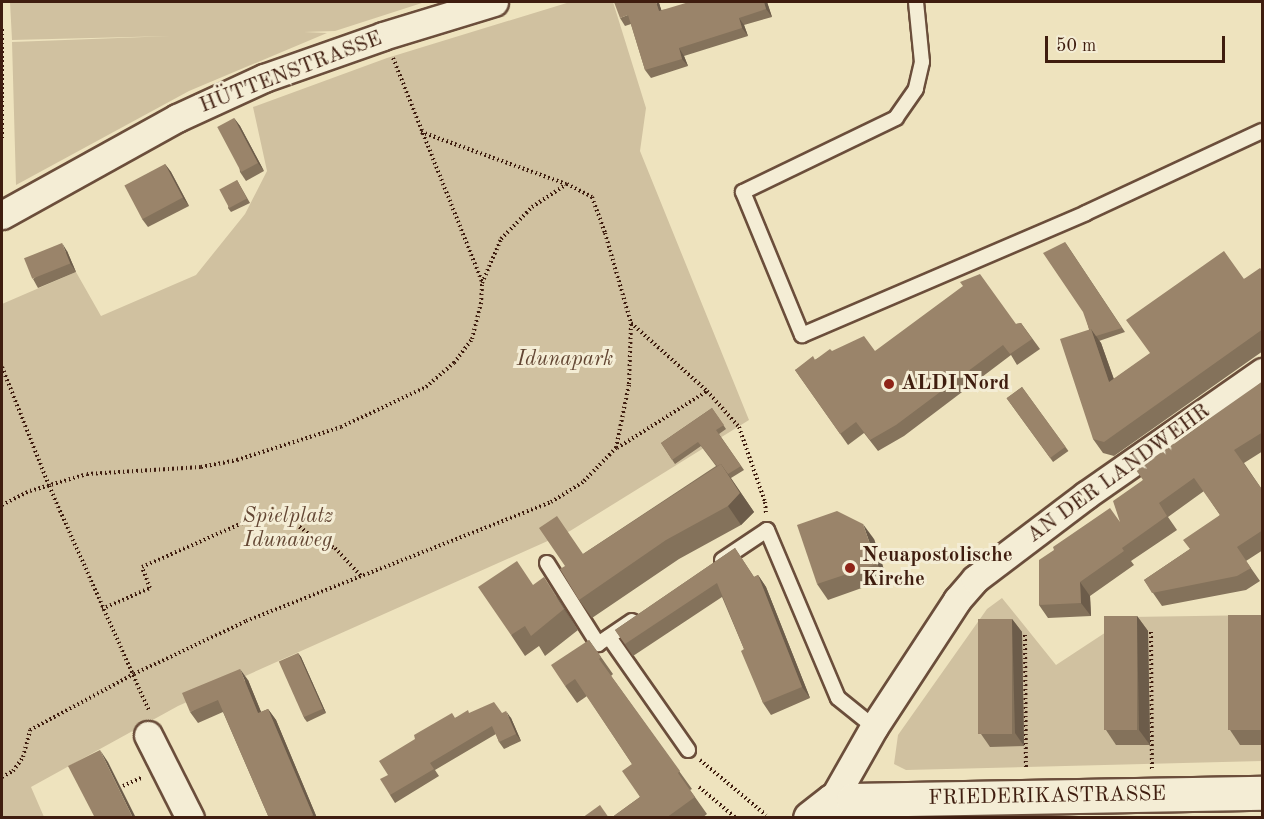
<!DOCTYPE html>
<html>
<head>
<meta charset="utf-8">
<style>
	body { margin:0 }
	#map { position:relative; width:1264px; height:819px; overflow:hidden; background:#eee3be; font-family:"Old Standard TT",serif }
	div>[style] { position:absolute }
	.green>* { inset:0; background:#d0c1a0 }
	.path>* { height:4px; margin-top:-2px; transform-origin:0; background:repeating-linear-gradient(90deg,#3f1d0f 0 1.5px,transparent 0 4.5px) }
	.roads { filter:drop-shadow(2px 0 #6b4e3b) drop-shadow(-2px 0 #6b4e3b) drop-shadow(0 2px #6b4e3b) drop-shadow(0 -2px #6b4e3b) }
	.lane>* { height:14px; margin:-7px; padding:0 7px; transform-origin:7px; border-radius:7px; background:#f4edd5 }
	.street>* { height:27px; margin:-13.5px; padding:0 13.5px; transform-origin:13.5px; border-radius:13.5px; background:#f4edd5 }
	.secondary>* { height:33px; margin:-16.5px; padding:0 16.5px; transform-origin:16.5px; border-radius:16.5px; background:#f4edd5 }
	.wall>* { inset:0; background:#84725b; transform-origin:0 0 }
	.shaded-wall>* { inset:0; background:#6c5c4a }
	.building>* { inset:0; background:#9a846a; transform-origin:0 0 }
	.dots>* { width:16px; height:16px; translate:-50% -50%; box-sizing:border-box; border:3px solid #f4edd5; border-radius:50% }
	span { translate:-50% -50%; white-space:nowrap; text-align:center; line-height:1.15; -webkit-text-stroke:6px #f4edd5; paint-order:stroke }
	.street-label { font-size:21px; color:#3f1d0f }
	.park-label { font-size:21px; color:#634633; font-style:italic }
	.poi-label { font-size:21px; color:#3f1d0f; font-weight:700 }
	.left { translate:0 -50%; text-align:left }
	.frame { position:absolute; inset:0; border:3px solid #3f1d0f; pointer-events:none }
	.scale { position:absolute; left:1045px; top:36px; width:180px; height:27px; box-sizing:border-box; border:3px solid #3f1d0f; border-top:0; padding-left:8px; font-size:18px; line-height:21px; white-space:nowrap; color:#3f1d0f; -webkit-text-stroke:4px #f4edd5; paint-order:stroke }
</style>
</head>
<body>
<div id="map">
	<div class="green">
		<div style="clip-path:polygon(10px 2px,425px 2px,335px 31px,304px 32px,327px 33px,189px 91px,16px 185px,12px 42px,171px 36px,12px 40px)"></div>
		<div style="clip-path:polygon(570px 2px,613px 2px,646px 108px,640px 151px,749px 420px,570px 531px,178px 706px,31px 787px,44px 817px,2px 817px,2px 304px,76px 272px,101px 316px,196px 275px,245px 214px,267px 171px,253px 107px,387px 58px)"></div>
		<div style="clip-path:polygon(1002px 598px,1056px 665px,1129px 617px,1262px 615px,1262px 761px,906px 770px,894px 764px,898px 735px,987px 609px)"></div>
	</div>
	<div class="path">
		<div style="left:2px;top:29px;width:109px;rotate:90deg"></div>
		<div style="left:393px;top:58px;width:241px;rotate:68.3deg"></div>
		<div style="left:421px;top:132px;width:154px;rotate:19.7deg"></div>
		<div style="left:2px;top:367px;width:128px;rotate:68.4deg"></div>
		<div style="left:49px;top:486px;width:246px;rotate:66deg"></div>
		<div style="left:617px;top:448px;width:107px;rotate:-32.3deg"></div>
		<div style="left:2px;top:505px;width:31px;rotate:-27deg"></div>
		<div style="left:30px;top:491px;width:59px;rotate:-16.6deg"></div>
		<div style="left:87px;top:474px;width:114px;rotate:-3.5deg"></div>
		<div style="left:201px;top:467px;width:37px;rotate:-11deg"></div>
		<div style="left:237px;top:460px;width:109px;rotate:-17.6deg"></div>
		<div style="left:341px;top:427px;width:94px;rotate:-25.2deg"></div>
		<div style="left:426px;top:387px;width:37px;rotate:-41deg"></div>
		<div style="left:454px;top:363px;width:30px;rotate:-53deg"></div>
		<div style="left:472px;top:339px;width:36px;rotate:-76deg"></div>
		<div style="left:481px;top:304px;width:21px;rotate:-87deg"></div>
		<div style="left:482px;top:283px;width:48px;rotate:-66.6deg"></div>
		<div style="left:501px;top:239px;width:45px;rotate:-45.9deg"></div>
		<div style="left:532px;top:207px;width:42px;rotate:-33.3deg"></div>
		<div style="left:567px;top:184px;width:28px;rotate:27deg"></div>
		<div style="left:592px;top:197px;width:38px;rotate:70deg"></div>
		<div style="left:605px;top:233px;width:94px;rotate:73.9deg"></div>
		<div style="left:631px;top:323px;width:102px;rotate:41.8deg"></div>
		<div style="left:707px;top:391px;width:48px;rotate:48.4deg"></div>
		<div style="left:739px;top:427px;width:79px;rotate:70.9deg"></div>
		<div style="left:765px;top:502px;width:12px;rotate:85deg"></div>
		<div style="left:102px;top:609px;width:52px;rotate:-23.6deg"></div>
		<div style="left:150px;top:588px;width:22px;rotate:-111deg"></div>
		<div style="left:142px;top:567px;width:127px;rotate:-23.7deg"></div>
		<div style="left:258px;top:516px;width:27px"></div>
		<div style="left:285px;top:516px;width:34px;rotate:37deg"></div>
		<div style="left:312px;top:536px;width:26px;rotate:28deg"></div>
		<div style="left:335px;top:548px;width:38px;rotate:47deg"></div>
		<div style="left:1151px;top:632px;width:137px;rotate:89.6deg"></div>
		<div style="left:1025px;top:635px;width:134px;rotate:89.6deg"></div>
		<div style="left:700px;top:760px;width:86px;rotate:39.8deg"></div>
		<div style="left:2px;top:777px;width:13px;rotate:-29deg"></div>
		<div style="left:13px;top:771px;width:17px;rotate:-54deg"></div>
		<div style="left:23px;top:757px;width:28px;rotate:-75deg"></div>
		<div style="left:30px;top:730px;width:118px;rotate:-28.3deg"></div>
		<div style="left:134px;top:674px;width:124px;rotate:-25.3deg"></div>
		<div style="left:246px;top:621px;width:327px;rotate:-21.3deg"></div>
		<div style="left:551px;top:502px;width:39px;rotate:-32deg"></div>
		<div style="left:584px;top:481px;width:46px;rotate:-45.9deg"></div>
		<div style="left:616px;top:448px;width:65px;rotate:-78.5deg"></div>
		<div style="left:629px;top:384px;width:61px;rotate:-88.1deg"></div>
		<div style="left:123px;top:786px;width:20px;rotate:-24deg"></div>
		<div style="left:699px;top:787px;width:48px;rotate:40deg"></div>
	</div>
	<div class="roads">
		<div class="lane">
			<div style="left:916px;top:2px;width:60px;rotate:84.3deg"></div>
			<div style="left:922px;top:62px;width:28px;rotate:103deg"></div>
			<div style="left:916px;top:89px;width:35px;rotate:125deg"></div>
			<div style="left:896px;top:118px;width:170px;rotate:154.2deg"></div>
			<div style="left:743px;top:192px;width:155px;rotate:67.6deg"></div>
			<div style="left:802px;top:335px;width:309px;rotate:-23.2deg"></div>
			<div style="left:1086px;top:213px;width:194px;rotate:-25deg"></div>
			<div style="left:722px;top:560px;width:54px;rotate:-33.7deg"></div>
			<div style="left:767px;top:530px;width:182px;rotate:67.1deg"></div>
			<div style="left:838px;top:698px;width:46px;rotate:38.9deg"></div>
			<div style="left:547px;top:563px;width:96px;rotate:57.8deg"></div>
			<div style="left:598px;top:644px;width:41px;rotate:-34.1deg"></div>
			<div style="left:609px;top:637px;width:138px;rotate:55deg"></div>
		</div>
		<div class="street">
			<div style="left:2px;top:215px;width:200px;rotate:-29deg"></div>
			<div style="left:177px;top:118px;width:96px;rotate:-24.7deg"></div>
			<div style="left:264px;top:78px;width:126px;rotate:-19.4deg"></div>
			<div style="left:383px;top:36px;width:116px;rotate:-17deg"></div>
			<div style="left:148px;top:735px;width:93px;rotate:63.2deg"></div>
			<div style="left:832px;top:801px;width:85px;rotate:-60.4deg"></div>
			<div style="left:874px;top:727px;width:152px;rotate:-56.8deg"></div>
			<div style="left:957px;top:600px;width:28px;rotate:-49deg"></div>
			<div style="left:975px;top:579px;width:139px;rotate:-37.1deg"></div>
			<div style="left:1086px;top:495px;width:215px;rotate:-34.9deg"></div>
		</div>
		<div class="secondary">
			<div style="left:810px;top:818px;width:28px;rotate:-38deg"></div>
			<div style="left:832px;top:801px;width:21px;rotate:-3deg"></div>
			<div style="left:853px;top:800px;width:409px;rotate:-1deg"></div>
		</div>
	</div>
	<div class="wall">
		<div style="clip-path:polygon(767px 2px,772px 17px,744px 25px,748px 36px,684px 56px,688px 66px,651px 78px,645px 70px,631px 24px,625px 26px,620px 18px,659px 3px,661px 10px)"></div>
		<div style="clip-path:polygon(234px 118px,240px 126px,264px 171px,246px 181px,240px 172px)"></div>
		<div style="clip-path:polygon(165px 164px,171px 172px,189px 206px,148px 227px,142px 219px)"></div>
		<div style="clip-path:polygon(237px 180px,250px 203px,231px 212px,228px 208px)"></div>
		<div style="clip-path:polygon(1065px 242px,1125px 332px,1099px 341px,1101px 343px,1114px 379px,1150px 354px,1244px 279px,1263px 271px,1263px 351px,1114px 456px,1103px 453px,1093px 439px,1089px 329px)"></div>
		<div style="clip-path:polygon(67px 251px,76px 272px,38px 288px,33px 279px)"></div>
		<div style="clip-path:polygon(1021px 323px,1040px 349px,1017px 365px,1011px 355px,904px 436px,878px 451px,864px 433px,848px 445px,795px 370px,832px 351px,875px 351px)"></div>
		<div style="clip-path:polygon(1263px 381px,1263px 451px,1244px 463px,1261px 488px,1263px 487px,1263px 550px,1246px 561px,1260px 581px,1246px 590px,1162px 606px,1144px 580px,1190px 549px,1220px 515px,1204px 491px,1168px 517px,1177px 530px,1131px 561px,1134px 565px,1090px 596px,1091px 616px,1048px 618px,1039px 605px,1120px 522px,1143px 480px)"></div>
		<div style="left:1022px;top:387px;width:79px;height:19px;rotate:54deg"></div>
		<div style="clip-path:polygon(712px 408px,726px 429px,719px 434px,744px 470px,731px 478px,754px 512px,741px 525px,679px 559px,592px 618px,579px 600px,583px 554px,716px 466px,701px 446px,675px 464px,661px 443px)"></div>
		<div style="clip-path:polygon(874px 539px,887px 579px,828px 600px,817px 584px)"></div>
		<div style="clip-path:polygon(735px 548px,754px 577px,758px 575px,766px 587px,810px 698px,771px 715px,763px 703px,744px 649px,722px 597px,633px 656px,615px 630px)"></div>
		<div style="clip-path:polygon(533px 585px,558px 598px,578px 630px,545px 656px,539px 646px,525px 656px,511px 635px)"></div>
		<div style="clip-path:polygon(1262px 615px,1263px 745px,1240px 745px,1230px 730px)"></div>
		<div style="clip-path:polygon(1137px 616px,1148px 631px,1150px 745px,1116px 745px,1106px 730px)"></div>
		<div style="clip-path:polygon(1012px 619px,1022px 632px,1024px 746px,990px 747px,981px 734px)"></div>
		<div style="clip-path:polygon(589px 640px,613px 674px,611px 676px,692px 789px,690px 790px,707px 814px,702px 818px,611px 818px,640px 797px,632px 764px,587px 696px,577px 703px,565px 686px)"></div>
		<div style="clip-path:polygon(298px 653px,301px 657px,326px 713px,307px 722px,304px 718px)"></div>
		<div style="clip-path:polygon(248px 680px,261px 712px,268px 709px,276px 720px,317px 818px,269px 818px,223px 712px,198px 723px,190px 712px)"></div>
		<div style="clip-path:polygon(469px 713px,502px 713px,511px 718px,521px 741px,504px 749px,499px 742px,496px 734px,435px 770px,439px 776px,395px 803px,390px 795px,388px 775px,455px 718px)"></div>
	</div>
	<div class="shaded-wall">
		<div style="clip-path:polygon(656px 2px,658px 2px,659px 3px,664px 18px,659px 11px)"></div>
		<div style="clip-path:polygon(764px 2px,767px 2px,772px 17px,766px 9px)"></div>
		<div style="clip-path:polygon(739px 18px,744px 25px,748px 36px,742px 28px)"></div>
		<div style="clip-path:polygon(679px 48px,684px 56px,688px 66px,682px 59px)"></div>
		<div style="clip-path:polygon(234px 118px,240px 126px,264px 171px,258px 163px)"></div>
		<div style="clip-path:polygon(165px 164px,171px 172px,189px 206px,183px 198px)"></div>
		<div style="clip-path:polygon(62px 243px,67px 251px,76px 272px,70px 263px)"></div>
		<div style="clip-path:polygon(1091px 329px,1101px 343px,1120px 397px,1109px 382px)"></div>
		<div style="clip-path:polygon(721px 464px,754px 512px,741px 525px,728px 506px)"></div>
		<div style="clip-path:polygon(863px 524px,874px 539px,887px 579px,877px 564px)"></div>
		<div style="clip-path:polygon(758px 575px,766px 587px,810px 698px,802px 687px)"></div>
		<div style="clip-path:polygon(544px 577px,558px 598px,578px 630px,564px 609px)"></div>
		<div style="clip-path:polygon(1080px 582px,1090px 596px,1091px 616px,1081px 603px)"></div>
		<div style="clip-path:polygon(1137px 616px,1148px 631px,1150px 745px,1139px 730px)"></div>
		<div style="clip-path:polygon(1012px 619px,1022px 632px,1024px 746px,1015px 733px)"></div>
		<div style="clip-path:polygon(298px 653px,301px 657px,326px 713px,323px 709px)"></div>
		<div style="clip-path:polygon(240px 669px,248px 680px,266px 724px,258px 713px)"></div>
		<div style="clip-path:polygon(268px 709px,276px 720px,317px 818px,315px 818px,313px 815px)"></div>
		<div style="clip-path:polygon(506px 711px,511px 718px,521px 741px,516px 734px)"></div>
		<div style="clip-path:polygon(100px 750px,108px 762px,136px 818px,133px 818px)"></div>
	</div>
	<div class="building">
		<div style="clip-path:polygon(614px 2px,656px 2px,659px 11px,689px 2px,764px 2px,766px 9px,739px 18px,742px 28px,679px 48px,682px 59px,645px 70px,628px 15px,620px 18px)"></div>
		<div style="left:234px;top:118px;width:51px;height:19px;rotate:62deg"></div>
		<div style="left:165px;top:164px;width:38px;height:46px;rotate:62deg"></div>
		<div style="left:237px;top:180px;width:21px;height:20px;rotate:62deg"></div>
		<div style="clip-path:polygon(1065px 242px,1122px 328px,1096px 336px,1091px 329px,1089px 329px,1083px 312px,1043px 253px)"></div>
		<div style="left:62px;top:243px;width:22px;height:41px;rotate:68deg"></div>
		<div style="clip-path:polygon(1224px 251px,1244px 279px,1260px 268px,1263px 271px,1263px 329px,1104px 442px,1093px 439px,1060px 339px,1091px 329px,1109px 382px,1150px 353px,1126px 320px)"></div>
		<div style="clip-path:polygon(980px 274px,1016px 324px,1021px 323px,1032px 339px,1010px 354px,1003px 345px,896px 425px,870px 440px,856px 422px,840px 434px,795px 370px,813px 356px,815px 360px,830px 349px,832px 351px,864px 336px,875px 351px,963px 286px,960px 282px)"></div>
		<div style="clip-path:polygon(1263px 381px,1263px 432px,1234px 450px,1261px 488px,1263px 487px,1263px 530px,1237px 547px,1251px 568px,1237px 576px,1152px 593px,1144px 580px,1190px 549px,1183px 540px,1220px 515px,1194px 478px,1159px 503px,1167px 516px,1122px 548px,1124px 551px,1080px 582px,1081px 603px,1039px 605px,1039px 560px,1054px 550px,1053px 547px,1110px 508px,1120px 522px,1113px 501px,1143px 480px,1136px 470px)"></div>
		<div style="left:1022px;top:387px;width:74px;height:19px;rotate:54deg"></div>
		<div style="clip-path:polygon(712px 408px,724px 425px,716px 430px,741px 466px,728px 474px,721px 464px,717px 466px,698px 442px,672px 460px,661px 443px)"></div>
		<div style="clip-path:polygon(721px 464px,740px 493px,728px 506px,666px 540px,579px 600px,560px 569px,565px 566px,539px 528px,557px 516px,583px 554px)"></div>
		<div style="clip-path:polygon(837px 511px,863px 524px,877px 564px,817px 584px,797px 525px)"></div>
		<div style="clip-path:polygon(735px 548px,754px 577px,758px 575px,802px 687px,763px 703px,741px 651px,744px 649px,717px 583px,625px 644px,615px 630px)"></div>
		<div style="clip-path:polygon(517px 561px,533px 585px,544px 577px,564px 609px,531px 636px,525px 626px,511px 635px,478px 587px)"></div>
		<div style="left:1228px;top:615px;width:34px;height:115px"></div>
		<div style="left:1104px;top:616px;width:33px;height:114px"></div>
		<div style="left:978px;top:619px;width:34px;height:115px"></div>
		<div style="clip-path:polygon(589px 640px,601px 657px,599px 659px,680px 771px,678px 773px,695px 797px,666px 818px,611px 818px,640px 797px,622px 771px,632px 764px,575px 679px,565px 686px,551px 665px)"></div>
		<div style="left:298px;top:653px;width:61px;height:21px;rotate:66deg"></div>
		<div style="clip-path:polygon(240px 669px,258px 713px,268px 709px,313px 815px,308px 818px,269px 818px,218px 700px,190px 712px,182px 693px)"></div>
		<div style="clip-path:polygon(494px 702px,502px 713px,506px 711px,516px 734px,499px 742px,492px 726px,430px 763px,434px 769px,390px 795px,380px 779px,388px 775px,379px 761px,415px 739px,414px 735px,452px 713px,455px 718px,468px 710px,469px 713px)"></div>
		<div style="clip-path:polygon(100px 750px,133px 818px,95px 818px,68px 766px)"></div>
		<div style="clip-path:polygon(600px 805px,609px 818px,582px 818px)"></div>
	</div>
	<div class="dots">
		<div style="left:889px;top:384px;background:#8f2418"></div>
		<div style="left:850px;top:568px;background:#8f2418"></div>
	</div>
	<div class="street-label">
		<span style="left:291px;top:73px;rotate:-21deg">HÜTTENSTRASSE</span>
		<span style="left:1119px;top:474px;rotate:-36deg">AN DER LANDWEHR</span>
		<span style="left:1047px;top:797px;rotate:-1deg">FRIEDERIKASTRASSE</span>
	</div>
	<div class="park-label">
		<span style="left:565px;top:360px">Idunapark</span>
		<span style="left:288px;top:529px">Spielplatz<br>Idunaweg</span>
	</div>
	<div class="poi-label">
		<span class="left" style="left:901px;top:384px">ALDI Nord</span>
		<span class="left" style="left:862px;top:568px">Neuapostolische<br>Kirche</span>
	</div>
	<div class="frame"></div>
	<div class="scale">50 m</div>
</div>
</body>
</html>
